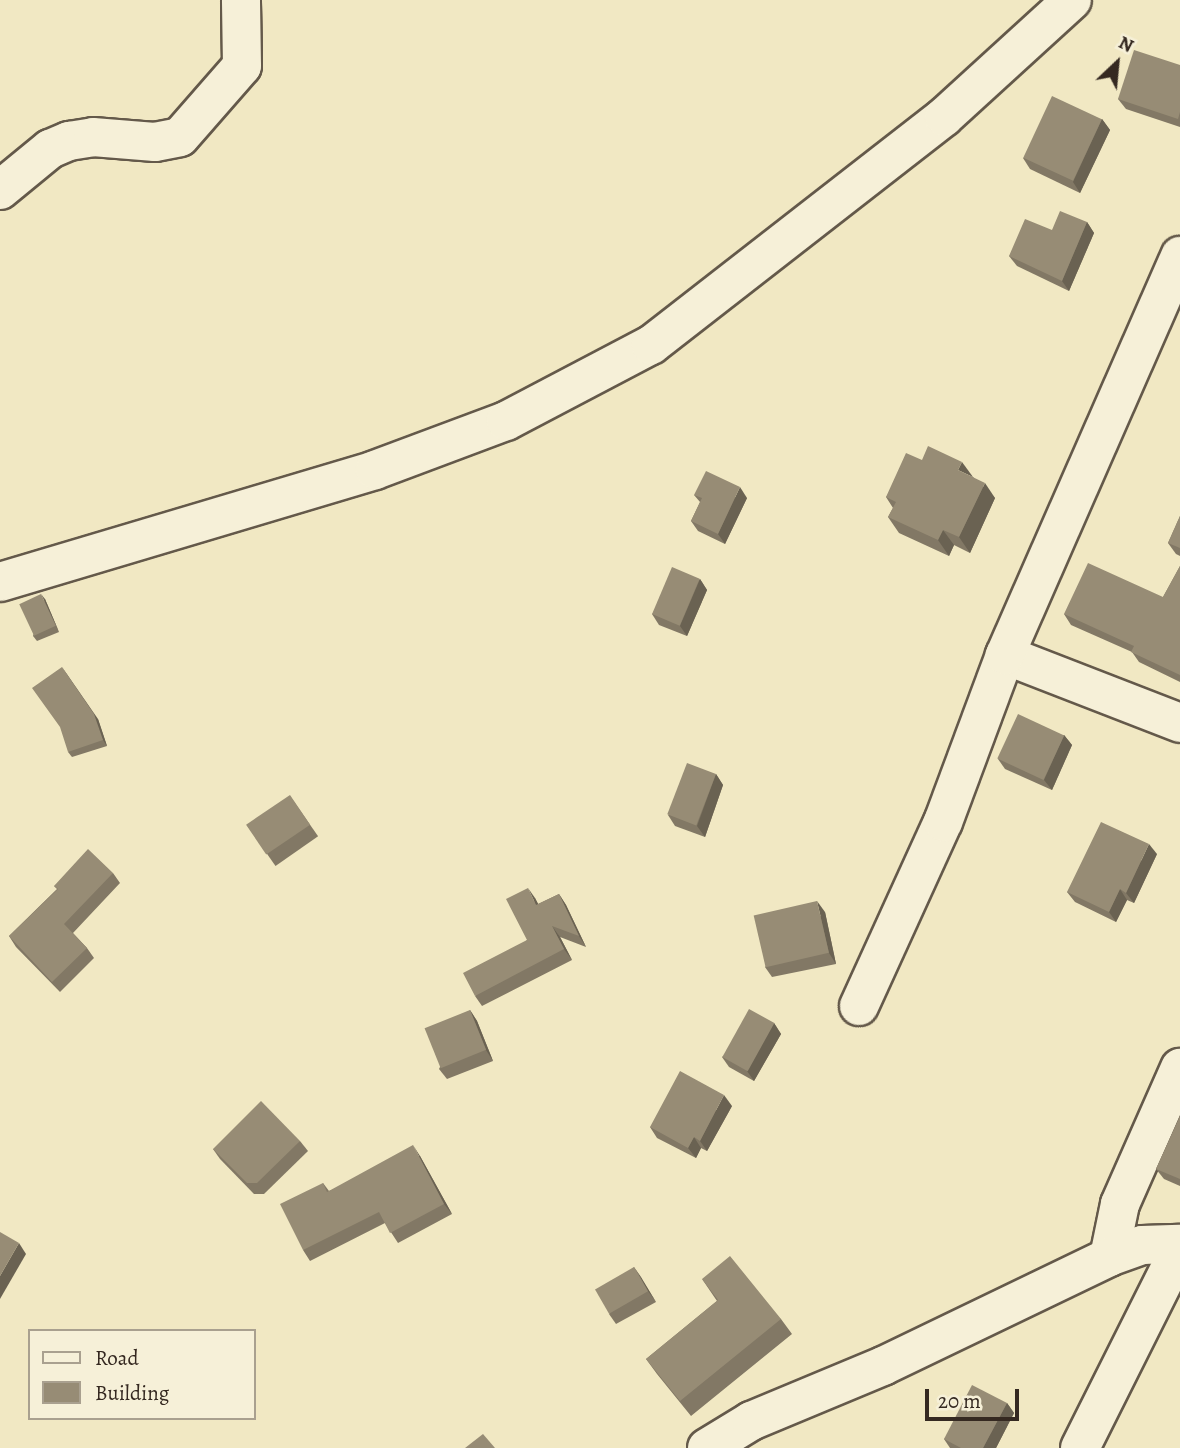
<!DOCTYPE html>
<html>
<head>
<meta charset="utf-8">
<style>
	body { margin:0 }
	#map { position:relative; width:1180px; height:1448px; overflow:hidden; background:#f1e8c3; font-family:Alegreya,serif }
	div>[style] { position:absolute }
	.roads { filter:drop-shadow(2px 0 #64594a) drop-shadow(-2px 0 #64594a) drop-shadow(0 2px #64594a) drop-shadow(0 -2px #64594a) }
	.minor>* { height:38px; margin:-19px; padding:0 19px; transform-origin:19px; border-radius:19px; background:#f6f0d8 }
	.wall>* { inset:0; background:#827865; transform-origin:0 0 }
	.shaded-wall>* { inset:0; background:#6a6252 }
	.building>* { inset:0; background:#978c75; transform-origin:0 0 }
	span { translate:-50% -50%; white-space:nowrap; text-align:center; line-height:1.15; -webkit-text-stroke:7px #f6f0d8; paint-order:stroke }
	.legend { position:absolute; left:28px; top:1329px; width:228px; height:91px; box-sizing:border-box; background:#f6f0d8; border:2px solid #a9a08f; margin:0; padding:9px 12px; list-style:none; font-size:21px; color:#352921 }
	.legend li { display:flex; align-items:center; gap:14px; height:35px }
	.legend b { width:35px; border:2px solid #a9a08f }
	.north { position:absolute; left:1082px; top:28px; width:70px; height:70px; -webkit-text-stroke:5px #f6f0d8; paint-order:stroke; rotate:26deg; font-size:19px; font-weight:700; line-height:28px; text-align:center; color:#352921 }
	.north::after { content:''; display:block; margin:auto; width:24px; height:32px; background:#352921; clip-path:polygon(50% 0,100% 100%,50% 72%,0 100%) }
	.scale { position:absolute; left:925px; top:1389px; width:94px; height:32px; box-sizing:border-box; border:4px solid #352921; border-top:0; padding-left:9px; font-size:21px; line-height:24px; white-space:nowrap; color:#352921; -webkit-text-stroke:5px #f6f0d8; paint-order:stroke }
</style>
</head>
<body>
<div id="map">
	<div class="roads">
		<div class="minor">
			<div style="left:0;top:190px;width:65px;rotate:-39.4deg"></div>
			<div style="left:50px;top:149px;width:21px;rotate:-23deg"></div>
			<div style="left:69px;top:141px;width:24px;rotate:-9deg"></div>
			<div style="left:93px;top:137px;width:62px;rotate:4.6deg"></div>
			<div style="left:155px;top:142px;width:25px;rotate:-11deg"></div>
			<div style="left:180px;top:137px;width:94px;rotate:-48.9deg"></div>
			<div style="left:242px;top:66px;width:66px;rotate:-90.9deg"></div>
			<div style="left:0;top:582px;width:391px;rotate:-16.6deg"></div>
			<div style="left:375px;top:470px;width:140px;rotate:-20.5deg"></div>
			<div style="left:506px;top:421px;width:164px;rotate:-27.7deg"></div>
			<div style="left:651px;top:345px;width:371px;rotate:-37.9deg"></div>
			<div style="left:944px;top:117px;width:173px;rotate:-42.4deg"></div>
			<div style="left:1005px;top:655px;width:188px;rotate:21.2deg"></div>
			<div style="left:859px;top:1006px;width:202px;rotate:-65.5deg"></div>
			<div style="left:943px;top:822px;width:178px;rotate:-69.6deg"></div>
			<div style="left:1005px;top:655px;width:436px;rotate:-66.3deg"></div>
			<div style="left:1109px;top:1257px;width:54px;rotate:-78.3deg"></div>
			<div style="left:1120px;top:1204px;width:149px;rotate:-66.2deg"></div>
			<div style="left:707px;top:1448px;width:52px;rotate:-31.5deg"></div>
			<div style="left:751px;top:1421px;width:143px;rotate:-22.6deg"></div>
			<div style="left:883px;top:1366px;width:251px;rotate:-25.7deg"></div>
			<div style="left:1109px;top:1257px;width:35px;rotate:-20deg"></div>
			<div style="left:1142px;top:1245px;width:38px;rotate:-2deg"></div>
			<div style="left:1080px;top:1448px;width:224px;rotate:-63.4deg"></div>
		</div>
	</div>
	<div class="wall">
		<div style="clip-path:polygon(1180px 65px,1180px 127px,1126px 109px,1118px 99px)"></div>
		<div style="clip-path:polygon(1102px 119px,1110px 130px,1080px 193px,1030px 169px,1023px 158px)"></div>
		<div style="clip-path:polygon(1087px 222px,1094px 233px,1069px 291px,1017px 266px,1009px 256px,1052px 230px)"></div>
		<div style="clip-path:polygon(922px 460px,973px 477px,995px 498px,970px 553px,954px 545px,949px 556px,899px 533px,888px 517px,893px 508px,886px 497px)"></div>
		<div style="clip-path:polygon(694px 495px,747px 498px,725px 544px,698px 531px,691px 521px,700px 502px)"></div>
		<div style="clip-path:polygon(1180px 516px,1180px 556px,1176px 554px,1168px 543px)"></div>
		<div style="clip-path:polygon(1180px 566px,1180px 682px,1139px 662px,1132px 652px,1071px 625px,1064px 614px,1163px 597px)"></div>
		<div style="clip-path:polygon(700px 579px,707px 590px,687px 636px,659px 625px,652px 614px)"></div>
		<div style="clip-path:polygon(45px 599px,59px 632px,37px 641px,33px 636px)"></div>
		<div style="clip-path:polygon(98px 719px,107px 746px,72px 757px,68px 752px)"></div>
		<div style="clip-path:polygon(1064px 735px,1072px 745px,1052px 790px,1005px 769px,998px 759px)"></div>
		<div style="clip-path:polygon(716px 774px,723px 785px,705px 837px,675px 826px,668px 815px)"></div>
		<div style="left:290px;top:796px;width:49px;height:52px;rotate:55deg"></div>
		<div style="clip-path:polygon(1157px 854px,1134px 903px,1127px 900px,1116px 922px,1075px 902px,1067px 892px)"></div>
		<div style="clip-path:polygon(113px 873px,120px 883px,73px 933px,87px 948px,94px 958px,60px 992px,16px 947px,9px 936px,57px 889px,54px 886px)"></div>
		<div style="clip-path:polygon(559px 894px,566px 905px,586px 947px,560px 937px,572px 960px,482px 1006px,475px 996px,527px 940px,535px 898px,538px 904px)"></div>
		<div style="clip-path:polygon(825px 912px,836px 964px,772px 977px,765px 967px)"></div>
		<div style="clip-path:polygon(470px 1010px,477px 1021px,493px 1061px,447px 1079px,439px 1069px)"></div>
		<div style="clip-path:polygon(774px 1023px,781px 1034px,754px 1081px,729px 1067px,722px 1057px)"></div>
		<div style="clip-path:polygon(732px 1106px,707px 1151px,701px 1148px,696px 1158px,657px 1138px,650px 1127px)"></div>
		<div style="clip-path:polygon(1180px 1116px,1180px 1186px,1164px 1179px,1156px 1169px)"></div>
		<div style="clip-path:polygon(300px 1141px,308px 1151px,264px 1194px,254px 1194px,220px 1159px,213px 1149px)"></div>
		<div style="clip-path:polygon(420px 1156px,452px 1214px,398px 1243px,385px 1223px,310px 1261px,303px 1250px,323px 1183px,329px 1191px)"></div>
		<div style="clip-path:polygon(634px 1267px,656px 1302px,616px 1324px,609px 1314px)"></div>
		<div style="clip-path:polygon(702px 1279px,781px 1319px,792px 1334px,691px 1416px,657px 1374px,646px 1359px,717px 1301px)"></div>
		<div style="clip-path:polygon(1007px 1403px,1014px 1413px,996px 1448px,950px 1448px,944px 1439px)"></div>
	</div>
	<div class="shaded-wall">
		<div style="clip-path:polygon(1102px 119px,1110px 130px,1080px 193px,1073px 182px)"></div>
		<div style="clip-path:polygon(1087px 222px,1094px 233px,1069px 291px,1062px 281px)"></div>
		<div style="clip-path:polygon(962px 462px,973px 477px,958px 470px)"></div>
		<div style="clip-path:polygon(985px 483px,995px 498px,970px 553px,959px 537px)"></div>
		<div style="clip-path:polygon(740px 487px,747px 498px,725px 544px,718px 534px)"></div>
		<div style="clip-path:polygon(943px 530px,954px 545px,949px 556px,938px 540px)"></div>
		<div style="clip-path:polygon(700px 579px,707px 590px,687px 636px,680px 626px)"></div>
		<div style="clip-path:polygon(41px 594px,45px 599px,59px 632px,56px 626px)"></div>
		<div style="clip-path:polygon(62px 667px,98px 719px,107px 746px,103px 740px)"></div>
		<div style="clip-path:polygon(1064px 735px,1072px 745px,1052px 790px,1044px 780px)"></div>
		<div style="clip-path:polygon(716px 774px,723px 785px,705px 837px,697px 826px)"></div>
		<div style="clip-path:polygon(1149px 844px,1157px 854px,1134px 903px,1126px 893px)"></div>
		<div style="clip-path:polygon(528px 888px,535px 898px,544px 915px,536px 905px)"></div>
		<div style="clip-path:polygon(1120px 889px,1127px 900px,1116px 922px,1109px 912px)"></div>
		<div style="clip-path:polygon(559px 894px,566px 905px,586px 947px,579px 936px)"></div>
		<div style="clip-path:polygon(817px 901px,825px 912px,836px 964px,829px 953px)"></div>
		<div style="clip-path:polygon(552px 926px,560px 937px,572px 960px,564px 949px)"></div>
		<div style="clip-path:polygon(470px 1010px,477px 1021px,493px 1061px,486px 1050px)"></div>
		<div style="clip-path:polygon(774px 1023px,781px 1034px,754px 1081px,747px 1071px)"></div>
		<div style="clip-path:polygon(724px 1095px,732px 1106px,707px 1151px,700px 1141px)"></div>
		<div style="clip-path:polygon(694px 1137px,701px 1148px,696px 1158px,688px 1148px)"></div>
		<div style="clip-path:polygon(413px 1145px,420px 1156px,452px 1214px,444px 1204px)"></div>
		<div style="clip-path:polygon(19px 1243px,26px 1254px,0 1299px,0 1276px)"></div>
		<div style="clip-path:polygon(634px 1267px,641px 1277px,656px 1302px,648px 1291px)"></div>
		<div style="clip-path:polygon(1007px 1403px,1014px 1413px,996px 1448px,983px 1448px)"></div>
	</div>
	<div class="building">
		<div style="clip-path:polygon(1134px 50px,1180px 65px,1180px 112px,1178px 119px,1118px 99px)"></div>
		<div style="left:1052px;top:96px;width:55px;height:68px;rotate:25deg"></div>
		<div style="clip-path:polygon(1060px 211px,1087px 222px,1062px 281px,1009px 256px,1025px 219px,1052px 230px)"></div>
		<div style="clip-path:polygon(928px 446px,962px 462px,958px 470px,985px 483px,959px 537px,943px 530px,938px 540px,888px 517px,896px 502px,886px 497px,906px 453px,922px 460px)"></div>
		<div style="clip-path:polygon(706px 471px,740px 487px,718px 534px,691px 521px,702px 498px,694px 495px)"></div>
		<div style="clip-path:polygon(1180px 516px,1180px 548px,1168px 543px)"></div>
		<div style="clip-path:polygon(1088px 563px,1163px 597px,1180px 566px,1180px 675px,1131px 652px,1134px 646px,1064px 614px)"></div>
		<div style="left:672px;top:567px;width:30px;height:51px;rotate:23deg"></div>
		<div style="left:41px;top:594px;width:35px;height:24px;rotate:65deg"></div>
		<div style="clip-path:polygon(62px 667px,94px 714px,103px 740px,68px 752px,60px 727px,32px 688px)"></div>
		<div style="left:1018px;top:714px;width:51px;height:49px;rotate:25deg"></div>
		<div style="left:687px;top:763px;width:31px;height:55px;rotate:21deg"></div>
		<div style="left:290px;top:795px;width:36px;height:53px;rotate:56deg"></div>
		<div style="clip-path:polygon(1101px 822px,1149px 844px,1126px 893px,1120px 889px,1109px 912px,1067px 892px)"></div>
		<div style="clip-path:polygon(88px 849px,113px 873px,64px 924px,87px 948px,52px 982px,9px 936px,58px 889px,54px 886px)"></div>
		<div style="clip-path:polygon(528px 888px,536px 905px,559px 894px,579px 936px,552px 926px,564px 949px,475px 996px,463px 973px,527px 940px,506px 899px)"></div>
		<div style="left:817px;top:901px;width:53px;height:65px;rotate:77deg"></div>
		<div style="left:749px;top:1009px;width:29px;height:55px;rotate:29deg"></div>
		<div style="left:470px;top:1010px;width:43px;height:49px;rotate:68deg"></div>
		<div style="clip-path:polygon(680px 1071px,724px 1095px,700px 1141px,694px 1137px,688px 1148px,650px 1127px)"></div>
		<div style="clip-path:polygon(261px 1101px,300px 1141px,257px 1183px,247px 1183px,213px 1149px)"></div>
		<div style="clip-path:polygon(1180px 1116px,1180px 1179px,1156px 1169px)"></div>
		<div style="clip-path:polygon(413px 1145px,444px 1204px,390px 1233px,379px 1212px,303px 1250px,280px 1204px,323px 1183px,327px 1192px)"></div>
		<div style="clip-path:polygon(0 1232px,19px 1243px,0 1276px)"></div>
		<div style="clip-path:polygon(730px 1256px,781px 1319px,680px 1401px,646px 1359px,718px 1300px,702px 1279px)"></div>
		<div style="left:634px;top:1267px;width:28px;height:45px;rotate:60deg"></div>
		<div style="clip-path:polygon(972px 1385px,1007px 1403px,983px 1448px,961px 1448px,944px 1439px)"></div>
		<div style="clip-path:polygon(483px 1434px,495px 1448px,465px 1448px)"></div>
	</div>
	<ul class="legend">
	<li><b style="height:9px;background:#f6f0d8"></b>Road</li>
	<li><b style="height:19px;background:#978c75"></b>Building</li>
	</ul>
	<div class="north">N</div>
	<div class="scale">20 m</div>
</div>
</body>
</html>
